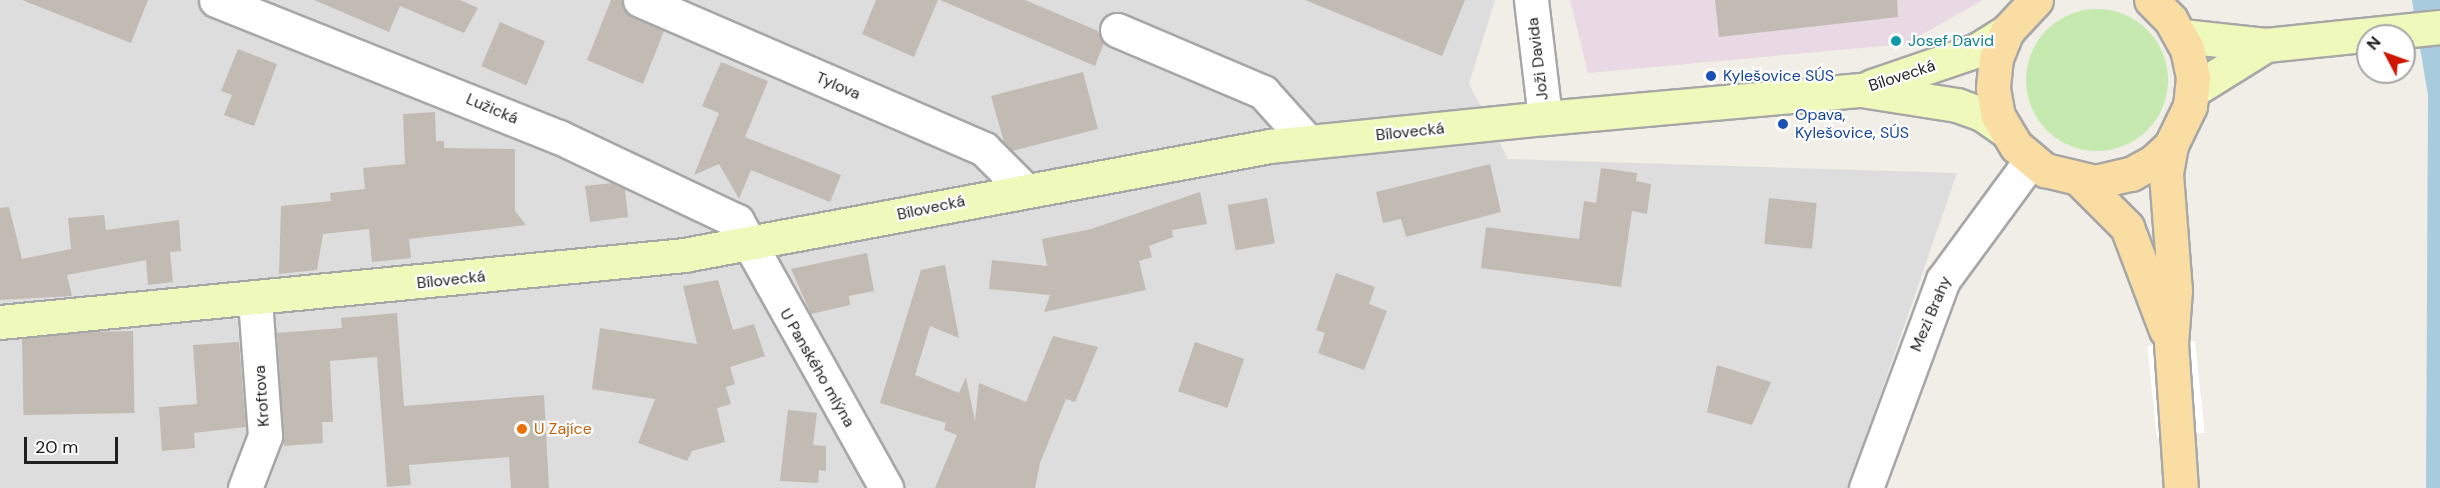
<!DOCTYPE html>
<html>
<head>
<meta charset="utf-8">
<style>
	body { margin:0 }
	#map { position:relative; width:2440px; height:488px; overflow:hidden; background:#f0eee7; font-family:"DM Sans",sans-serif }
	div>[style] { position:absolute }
	.residential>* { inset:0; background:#dedddd }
	.industrial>* { inset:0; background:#e9d9e5 }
	.grass>* { inset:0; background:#c5e9ae }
	.round { border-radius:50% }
	.water>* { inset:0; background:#a8ccdd }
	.pier>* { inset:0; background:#fff; transform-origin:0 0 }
	.building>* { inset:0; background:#c1bbb3; transform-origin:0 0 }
	.roads { filter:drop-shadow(2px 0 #a7a7a7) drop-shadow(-2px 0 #a7a7a7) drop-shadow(0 2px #a7a7a7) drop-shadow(0 -2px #a7a7a7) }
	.minor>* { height:33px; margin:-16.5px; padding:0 16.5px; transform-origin:16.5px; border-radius:16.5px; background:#fff }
	.secondary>* { height:33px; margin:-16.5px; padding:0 16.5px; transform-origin:16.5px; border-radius:16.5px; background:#f0f9bc }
	.primary>* { height:33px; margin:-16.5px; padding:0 16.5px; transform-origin:16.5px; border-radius:16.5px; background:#fadda2 }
	.dots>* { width:16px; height:16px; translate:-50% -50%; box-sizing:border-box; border:3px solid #fff; border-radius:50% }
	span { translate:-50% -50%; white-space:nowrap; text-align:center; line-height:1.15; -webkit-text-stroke:4.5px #fff; paint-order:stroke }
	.culture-label { font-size:16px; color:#0d838f }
	.left { translate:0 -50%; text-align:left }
	.street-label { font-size:16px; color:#202020 }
	.transit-label { font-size:16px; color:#164399 }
	.food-label { font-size:16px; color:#c56008 }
	.north { position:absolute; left:2356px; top:24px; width:60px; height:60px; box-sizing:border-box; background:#fff; border:2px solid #a6a6a6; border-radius:50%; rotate:311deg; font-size:16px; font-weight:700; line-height:24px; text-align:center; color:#202020 }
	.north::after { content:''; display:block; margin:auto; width:21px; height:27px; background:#cd1703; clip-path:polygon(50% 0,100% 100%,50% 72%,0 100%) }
	.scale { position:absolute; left:24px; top:437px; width:94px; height:27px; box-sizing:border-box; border:3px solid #202020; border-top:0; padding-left:8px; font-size:18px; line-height:21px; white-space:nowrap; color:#202020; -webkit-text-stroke:4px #fff; paint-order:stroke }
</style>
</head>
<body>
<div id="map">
	<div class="residential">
		<div style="clip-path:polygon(0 0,1495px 0,1469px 84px,1508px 159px,1957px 173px,1848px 488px,0 488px)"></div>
	</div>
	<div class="industrial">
		<div style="clip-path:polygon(1570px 0,1983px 0,1905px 44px,1588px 73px)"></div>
	</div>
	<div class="grass">
		<div class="round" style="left:2026px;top:9px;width:142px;height:142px"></div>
	</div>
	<div class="water">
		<div style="clip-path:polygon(2412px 0,2440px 0,2440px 488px,2426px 488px,2428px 95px)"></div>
	</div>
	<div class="pier">
		<div style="left:2195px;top:341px;width:92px;height:48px;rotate:84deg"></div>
	</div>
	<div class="building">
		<div style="clip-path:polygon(22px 0,148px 0,131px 43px)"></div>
		<div style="clip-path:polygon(314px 0,460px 0,478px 8px,464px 33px,400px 6px,389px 32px)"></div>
		<div style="clip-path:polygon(611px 0,622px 0,632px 17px,664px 31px,643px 84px,587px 60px)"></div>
		<div style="clip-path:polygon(876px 0,938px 0,914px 57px,862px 34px)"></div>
		<div style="clip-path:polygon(940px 0,1025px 0,1098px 31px,1104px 43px,1095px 66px)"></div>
		<div style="clip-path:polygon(1305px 0,1465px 0,1442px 56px)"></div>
		<div style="clip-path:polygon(1715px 0,1897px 0,1898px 17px,1719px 37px)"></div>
		<div style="left:500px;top:22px;width:49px;height:48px;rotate:23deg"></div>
		<div style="clip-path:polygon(238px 49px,277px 64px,254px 126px,224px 115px,232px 95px,221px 91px)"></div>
		<div style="clip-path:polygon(721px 62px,768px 81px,745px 137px,841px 175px,830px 202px,751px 170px,739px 199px,719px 164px,694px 175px,719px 113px,702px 106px)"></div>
		<div style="clip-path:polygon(1083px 72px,1098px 129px,1012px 151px,1004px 142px,991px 96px)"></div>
		<div style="clip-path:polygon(435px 112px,436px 141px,444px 141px,444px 148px,515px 149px,515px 211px,526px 225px,409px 239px,411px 258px,372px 262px,369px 229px,323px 234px,317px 270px,279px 274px,281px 206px,331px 201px,330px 193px,365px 189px,363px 168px,405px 164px,403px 114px)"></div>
		<div style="clip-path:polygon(1490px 164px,1501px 212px,1406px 237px,1401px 219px,1383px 223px,1376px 192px)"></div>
		<div style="clip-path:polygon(1601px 168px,1637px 173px,1636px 181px,1651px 184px,1647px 214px,1632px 211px,1621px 287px,1481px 268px,1486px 227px,1579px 239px,1584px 201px,1596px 203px)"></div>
		<div style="clip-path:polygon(612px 183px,625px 189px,628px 217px,590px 222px,585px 186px)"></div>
		<div style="clip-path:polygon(1200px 192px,1207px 224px,1172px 230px,1173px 237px,1149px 246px,1152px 257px,1139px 261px,1146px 290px,1044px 312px,1050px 295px,989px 289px,992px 260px,1047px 266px,1042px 239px,1091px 229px)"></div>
		<div style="left:1267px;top:198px;width:46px;height:40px;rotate:80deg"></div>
		<div style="left:1769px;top:198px;width:48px;height:46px;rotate:6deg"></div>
		<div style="clip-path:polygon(9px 207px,22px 259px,71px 249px,68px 218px,104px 215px,106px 230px,179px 220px,181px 251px,170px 252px,173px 282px,148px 285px,146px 260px,67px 275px,72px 296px,0 300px,0 208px)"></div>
		<div style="clip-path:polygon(867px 253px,874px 291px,849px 296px,850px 305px,811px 314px,791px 269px)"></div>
		<div style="clip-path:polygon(945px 265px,959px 338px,930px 326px,915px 375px,959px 393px,966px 377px,975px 421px,979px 383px,1026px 402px,1053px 336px,1098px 347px,1075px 402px,1066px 399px,1040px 463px,1035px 488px,935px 488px,957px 435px,944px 430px,946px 423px,880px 403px,921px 270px)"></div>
		<div style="clip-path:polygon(1336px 273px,1375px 287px,1369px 304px,1387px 311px,1364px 370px,1318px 353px,1325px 333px,1316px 330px)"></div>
		<div style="clip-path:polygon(718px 280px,733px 330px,754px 324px,765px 356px,730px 367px,735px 384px,726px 387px,731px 404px,717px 408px,725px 442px,692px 451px,687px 461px,638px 443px,655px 399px,592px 389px,600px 328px,697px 344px,683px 286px)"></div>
		<div style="clip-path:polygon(397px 313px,404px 406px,544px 395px,549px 488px,511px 488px,509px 457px,409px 465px,411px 485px,387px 487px,377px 357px,330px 361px,333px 422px,322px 422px,323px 443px,284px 446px,277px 333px,342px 328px,341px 318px)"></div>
		<div style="left:133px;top:331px;width:82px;height:111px;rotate:89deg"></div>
		<div style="clip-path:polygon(239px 342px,246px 427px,194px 433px,195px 448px,162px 451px,159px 407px,197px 404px,193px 345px)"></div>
		<div style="left:1195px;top:342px;width:52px;height:52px;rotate:19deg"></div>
		<div style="clip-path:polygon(1717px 365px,1771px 382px,1752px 425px,1707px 412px)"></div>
		<div style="clip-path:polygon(788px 410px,817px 413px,813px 445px,826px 446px,826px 471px,819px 470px,818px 483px,780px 481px)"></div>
	</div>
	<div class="roads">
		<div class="minor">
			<div style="left:216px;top:0;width:369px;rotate:21.8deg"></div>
			<div style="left:559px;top:137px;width:197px;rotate:25.3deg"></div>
			<div style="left:737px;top:221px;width:306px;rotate:60.8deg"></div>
			<div style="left:640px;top:0;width:375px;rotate:23.4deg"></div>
			<div style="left:984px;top:149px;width:57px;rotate:45deg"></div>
			<div style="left:1531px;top:0;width:119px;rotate:83.2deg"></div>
			<div style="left:1117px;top:30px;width:159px;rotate:23deg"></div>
			<div style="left:1263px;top:92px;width:67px;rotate:48deg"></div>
			<div style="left:245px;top:488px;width:56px;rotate:-69deg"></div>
			<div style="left:265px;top:436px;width:136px;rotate:-94.2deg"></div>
			<div style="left:1866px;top:488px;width:222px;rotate:-69.7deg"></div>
			<div style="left:1943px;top:280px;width:149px;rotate:-53.7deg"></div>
		</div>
		<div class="secondary">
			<div style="left:2182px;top:36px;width:84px;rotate:6.1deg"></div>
			<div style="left:2266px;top:45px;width:175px;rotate:-5.9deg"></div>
			<div style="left:1872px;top:86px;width:111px;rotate:-18.9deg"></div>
			<div style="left:1977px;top:50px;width:36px;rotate:-32deg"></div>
			<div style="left:2192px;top:91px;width:87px;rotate:-31.9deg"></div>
			<div style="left:0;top:322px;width:687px;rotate:-5.59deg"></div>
			<div style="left:684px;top:255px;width:596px;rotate:-10.54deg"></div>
			<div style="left:1270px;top:146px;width:276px;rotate:-5.8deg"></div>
			<div style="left:1545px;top:118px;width:317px;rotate:-5.1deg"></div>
			<div style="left:1861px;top:90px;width:97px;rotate:8.9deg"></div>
			<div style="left:1957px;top:105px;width:27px;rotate:20deg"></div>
			<div style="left:1982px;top:114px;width:28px;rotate:35deg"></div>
		</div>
		<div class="primary">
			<div style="left:2036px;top:0;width:42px;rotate:133.1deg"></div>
			<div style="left:2007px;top:31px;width:29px;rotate:112deg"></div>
			<div style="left:1996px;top:58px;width:30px;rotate:96deg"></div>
			<div style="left:1993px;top:88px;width:28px;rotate:80deg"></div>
			<div style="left:1998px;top:116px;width:35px;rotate:59deg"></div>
			<div style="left:2016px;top:146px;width:38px;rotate:40deg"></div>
			<div style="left:2045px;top:170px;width:51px;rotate:13.5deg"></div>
			<div style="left:2095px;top:182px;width:37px;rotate:-13deg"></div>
			<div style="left:2131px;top:174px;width:25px;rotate:-29deg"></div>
			<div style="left:2153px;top:162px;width:25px;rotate:-43deg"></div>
			<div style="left:2171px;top:145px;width:43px;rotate:-64deg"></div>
			<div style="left:2190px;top:106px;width:29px;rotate:-84deg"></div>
			<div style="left:2193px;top:77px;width:29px;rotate:-102deg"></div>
			<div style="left:2187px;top:49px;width:33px;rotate:-119deg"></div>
			<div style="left:2171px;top:20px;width:28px;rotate:-135deg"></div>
			<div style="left:2171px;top:145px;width:29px;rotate:100deg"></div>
			<div style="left:2166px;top:174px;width:116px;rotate:85.6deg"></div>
			<div style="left:2175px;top:290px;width:53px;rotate:94.3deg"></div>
			<div style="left:2171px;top:343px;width:145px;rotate:86.1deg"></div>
			<div style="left:2082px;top:182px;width:64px;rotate:45deg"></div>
			<div style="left:2127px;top:227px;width:110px;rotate:69.3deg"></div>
		</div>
	</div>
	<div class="dots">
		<div style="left:1896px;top:41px;background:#0f9aa8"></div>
		<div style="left:1711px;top:76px;background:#1a4fb4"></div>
		<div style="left:1783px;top:124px;background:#1a4fb4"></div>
		<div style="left:522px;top:429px;background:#e8710a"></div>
	</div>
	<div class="culture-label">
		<span class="left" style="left:1908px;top:41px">Josef David</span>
	</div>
	<div class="street-label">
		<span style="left:1538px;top:59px;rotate:-97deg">Joži Davida</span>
		<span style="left:1902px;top:76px;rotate:-18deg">Bílovecká</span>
		<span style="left:838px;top:86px;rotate:23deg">Tylova</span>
		<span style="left:492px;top:109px;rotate:23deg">Lužická</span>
		<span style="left:1410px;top:132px;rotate:-6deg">Bílovecká</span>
		<span style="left:931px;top:208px;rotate:-12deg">Bílovecká</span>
		<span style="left:451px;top:280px;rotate:-6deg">Bílovecká</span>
		<span style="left:1931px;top:314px;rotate:-67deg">Mezi Brahy</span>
		<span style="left:817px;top:368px;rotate:60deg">U Panského mlýna</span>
		<span style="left:262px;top:396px;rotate:-94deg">Kroftova</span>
	</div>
	<div class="transit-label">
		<span class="left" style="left:1723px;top:76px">Kylešovice SÚS</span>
		<span class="left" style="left:1795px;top:124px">Opava,<br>Kylešovice, SÚS</span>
	</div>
	<div class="food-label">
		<span class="left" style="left:534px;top:429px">U Zajíce</span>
	</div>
	<div class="north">N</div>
	<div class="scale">20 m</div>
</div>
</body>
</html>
